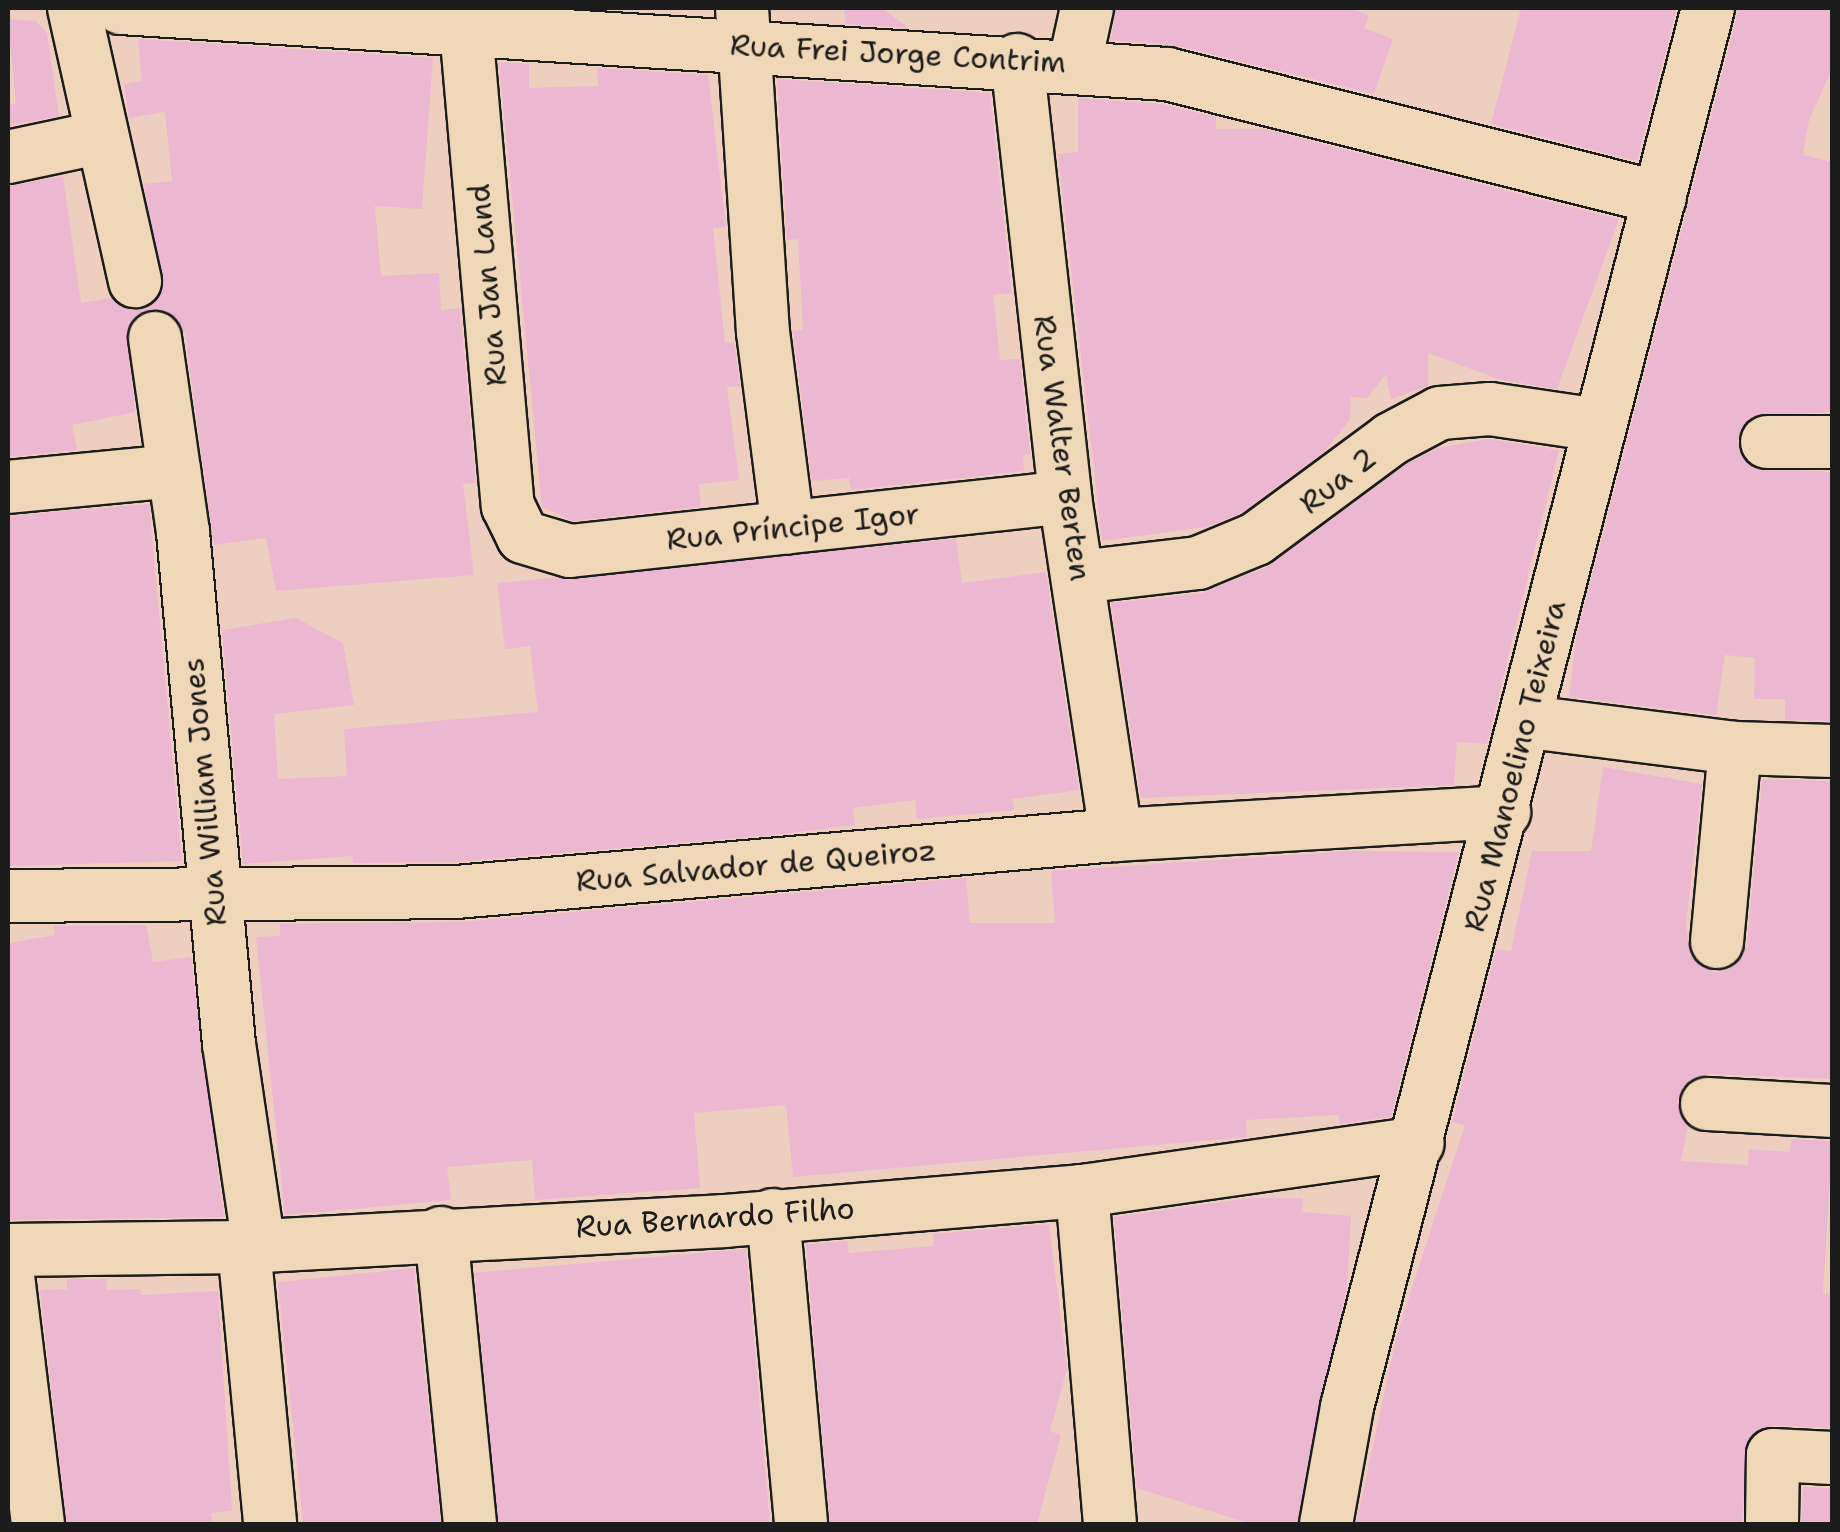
<!DOCTYPE html>
<html>
<head>
<meta charset="utf-8">
<style>
	body { margin:0 }
	#map { position:relative; width:1840px; height:1532px; overflow:hidden; background:#eecebf; font-family:"Shantell Sans",sans-serif }
	div>[style] { position:absolute }
	.building>* { inset:0; background:#ecb7d1; transform-origin:0 0 }
	.roads { filter:drop-shadow(2px 0 #1c1c1c) drop-shadow(-2px 0 #1c1c1c) drop-shadow(0 2px #1c1c1c) drop-shadow(0 -2px #1c1c1c) }
	.minor>* { height:52px; margin:-26px; padding:0 26px; transform-origin:26px; border-radius:26px; background:#efd8b7 }
	span { translate:-50% -50%; white-space:nowrap; text-align:center; line-height:1.15; -webkit-text-stroke:8px #efd8b7; paint-order:stroke }
	.street-label { font-size:30px; color:#1c1c1c }
	.frame { position:absolute; inset:0; border:10px solid #1c1c1c; pointer-events:none }
</style>
</head>
<body>
<div id="map">
	<div class="building">
		<div style="clip-path:polygon(844px 8px,882px 8px,909px 28px,846px 24px)"></div>
		<div style="clip-path:polygon(1116px 8px,1352px 8px,1369px 16px,1364px 28px,1393px 39px,1374px 94px,1174px 45px,1111px 40px)"></div>
		<div style="clip-path:polygon(1521px 8px,1677px 8px,1637px 161px,1491px 124px)"></div>
		<div style="clip-path:polygon(1739px 8px,1832px 8px,1832px 69px,1809px 120px,1803px 155px,1832px 162px,1832px 412px,1753px 416px,1737px 441px,1753px 468px,1832px 472px,1832px 721px,1785px 720px,1785px 699px,1754px 699px,1755px 658px,1725px 655px,1716px 715px,1569px 697px,1576px 638px)"></div>
		<div style="clip-path:polygon(8px 19px,36px 21px,47px 33px,59px 116px,8px 126px,8px 105px,16px 104px)"></div>
		<div style="clip-path:polygon(138px 39px,433px 58px,422px 209px,375px 206px,381px 276px,439px 273px,441px 310px,460px 308px,476px 483px,463px 484px,474px 575px,276px 591px,266px 538px,214px 545px,185px 334px,165px 310px,137px 314px,127px 328px,135px 412px,72px 425px,77px 450px,8px 457px,8px 186px,63px 176px,81px 303px,111px 298px,141px 310px,163px 291px,144px 184px,172px 181px,165px 112px,129px 118px,124px 84px,142px 81px)"></div>
		<div style="clip-path:polygon(499px 62px,529px 64px,529px 88px,598px 86px,597px 68px,708px 75px,726px 227px,713px 228px,725px 343px,734px 342px,740px 386px,727px 387px,739px 480px,699px 484px,701px 507px,573px 521px,542px 507px)"></div>
		<div style="clip-path:polygon(777px 79px,990px 93px,1012px 293px,993px 295px,1000px 360px,1020px 359px,1030px 454px,1023px 455px,1024px 471px,851px 490px,849px 478px,812px 481px,793px 331px,803px 330px,798px 239px,787px 240px)"></div>
		<div style="clip-path:polygon(1078px 98px,1162px 104px,1216px 117px,1216px 129px,1264px 129px,1619px 219px,1557px 389px,1501px 380px,1428px 353px,1428px 386px,1391px 399px,1386px 374px,1367px 398px,1351px 397px,1350px 419px,1325px 451px,1241px 513px,1206px 527px,1102px 541px,1058px 154px,1078px 152px)"></div>
		<div style="clip-path:polygon(1489px 439px,1559px 450px,1487px 744px,1457px 742px,1454px 785px,1141px 798px,1111px 603px,1202px 593px,1267px 567px,1407px 464px,1438px 448px)"></div>
		<div style="clip-path:polygon(149px 504px,182px 861px,8px 866px,8px 516px)"></div>
		<div style="clip-path:polygon(956px 539px,962px 583px,1046px 572px,1079px 790px,1012px 799px,1014px 810px,917px 819px,915px 800px,853px 808px,855px 825px,773px 835px,455px 862px,353px 863px,352px 856px,243px 864px,222px 630px,296px 618px,343px 643px,354px 705px,274px 714px,278px 779px,347px 776px,344px 729px,538px 712px,530px 646px,505px 649px,497px 583px)"></div>
		<div style="clip-path:polygon(1603px 767px,1702px 784px,1686px 925px,1690px 955px,1715px 972px,1730px 969px,1747px 946px,1762px 779px,1832px 781px,1832px 1079px,1708px 1074px,1683px 1087px,1677px 1103px,1688px 1126px,1681px 1161px,1748px 1165px,1749px 1149px,1789px 1152px,1792px 1139px,1832px 1141px,1823px 1293px,1832px 1294px,1832px 1428px,1774px 1425px,1748px 1439px,1742px 1524px,1356px 1524px,1397px 1334px,1465px 1125px,1452px 1122px,1496px 949px,1511px 951px,1532px 851px,1591px 851px)"></div>
		<div style="clip-path:polygon(1351px 851px,1459px 852px,1391px 1117px,1339px 1124px,1339px 1115px,1246px 1120px,1247px 1137px,793px 1177px,786px 1105px,694px 1113px,700px 1188px,535px 1200px,532px 1160px,447px 1167px,451px 1200px,285px 1215px,256px 937px,280px 936px,280px 924px,459px 922px,966px 878px,970px 923px,1055px 923px,1051px 871px)"></div>
		<div style="clip-path:polygon(146px 925px,153px 962px,191px 957px,224px 1217px,8px 1220px,8px 943px,55px 935px,53px 926px)"></div>
		<div style="clip-path:polygon(1250px 1198px,1303px 1198px,1302px 1212px,1351px 1216px,1347px 1287px,1297px 1524px,1251px 1524px,1137px 1488px,1114px 1217px)"></div>
		<div style="clip-path:polygon(1049px 1224px,1067px 1369px,1050px 1431px,1061px 1435px,1037px 1524px,830px 1524px,806px 1244px,847px 1241px,849px 1253px,934px 1246px,933px 1234px)"></div>
		<div style="left:746px;top:1249px;width:276px;height:272px;rotate:85deg"></div>
		<div style="left:414px;top:1268px;width:257px;height:137px;rotate:84deg"></div>
		<div style="clip-path:polygon(67px 1279px,106px 1279px,107px 1290px,141px 1289px,141px 1295px,218px 1291px,232px 1511px,211px 1513px,213px 1524px,67px 1524px,40px 1290px,67px 1289px)"></div>
		<div style="left:1803px;top:1487px;width:29px;height:37px;rotate:2deg"></div>
	</div>
	<div class="roads">
		<div class="minor">
			<div style="left:74px;top:8px;width:280px;rotate:77.4deg"></div>
			<div style="left:121px;top:8px;width:1048px;rotate:3.61deg"></div>
			<div style="left:1167px;top:74px;width:508px;rotate:14.12deg"></div>
			<div style="left:742px;top:8px;width:325px;rotate:86.3deg"></div>
			<div style="left:763px;top:332px;width:197px;rotate:82.7deg"></div>
			<div style="left:466px;top:29px;width:479px;rotate:85deg"></div>
			<div style="left:508px;top:506px;width:34px;rotate:64deg"></div>
			<div style="left:523px;top:537px;width:49px;rotate:16.6deg"></div>
			<div style="left:570px;top:551px;width:498px;rotate:-6.2deg"></div>
			<div style="left:1017px;top:60px;width:440px;rotate:83.7deg"></div>
			<div style="left:1065px;top:497px;width:342px;rotate:81.4deg"></div>
			<div style="left:1075px;top:63px;width:56px;rotate:-77.7deg"></div>
			<div style="left:8px;top:157px;width:96px;rotate:-12deg"></div>
			<div style="left:155px;top:338px;width:196px;rotate:81.8deg"></div>
			<div style="left:183px;top:532px;width:514px;rotate:84.87deg"></div>
			<div style="left:229px;top:1044px;width:204px;rotate:81.6deg"></div>
			<div style="left:1767px;top:442px;width:65px"></div>
			<div style="left:8px;top:487px;width:167px;rotate:-5.5deg"></div>
			<div style="left:1079px;top:577px;width:120px;rotate:-6.7deg"></div>
			<div style="left:1198px;top:563px;width:63px;rotate:-22.5deg"></div>
			<div style="left:1256px;top:539px;width:168px;rotate:-36.5deg"></div>
			<div style="left:1391px;top:439px;width:55px;rotate:-28deg"></div>
			<div style="left:1440px;top:413px;width:50px;rotate:-4.6deg"></div>
			<div style="left:1490px;top:409px;width:109px;rotate:8.4deg"></div>
			<div style="left:1529px;top:722px;width:208px;rotate:7.2deg"></div>
			<div style="left:1735px;top:748px;width:97px;rotate:1.8deg"></div>
			<div style="left:8px;top:896px;width:448px;rotate:-0.5deg"></div>
			<div style="left:456px;top:892px;width:662px;rotate:-4.94deg"></div>
			<div style="left:1116px;top:835px;width:389px;rotate:-3.4deg"></div>
			<div style="left:1717px;top:942px;width:195px;rotate:-84.7deg"></div>
			<div style="left:1707px;top:1104px;width:125px;rotate:3.2deg"></div>
			<div style="left:1082px;top:1191px;width:334px;rotate:85.2deg"></div>
			<div style="left:773px;top:1215px;width:310px;rotate:84.8deg"></div>
			<div style="left:441px;top:1233px;width:292px;rotate:84.3deg"></div>
			<div style="left:244px;top:1247px;width:278px;rotate:84.6deg"></div>
			<div style="left:8px;top:1250px;width:236px;rotate:-0.7deg"></div>
			<div style="left:244px;top:1247px;width:482px;rotate:-3.1deg"></div>
			<div style="left:725px;top:1221px;width:358px;rotate:-4.8deg"></div>
			<div style="left:1082px;top:1191px;width:339px;rotate:-8.1deg"></div>
			<div style="left:8px;top:1276px;width:250px;rotate:83.1deg"></div>
			<div style="left:1326px;top:1524px;width:119px;rotate:-79.8deg"></div>
			<div style="left:1347px;top:1407px;width:1445px;rotate:-75.53deg"></div>
			<div style="left:1772px;top:1524px;width:69px;rotate:-89.2deg"></div>
			<div style="left:1773px;top:1455px;width:59px;rotate:2.9deg"></div>
		</div>
	</div>
	<div class="street-label">
		<span style="left:898px;top:54px;rotate:3deg">Rua Frei Jorge Contrim</span>
		<span style="left:488px;top:285px;rotate:-95deg">Rua Jan Land</span>
		<span style="left:1062px;top:448px;rotate:82deg">Rua Walter Berten</span>
		<span style="left:1338px;top:481px;rotate:-38deg">Rua 2</span>
		<span style="left:793px;top:527px;rotate:-6deg">Rua Príncipe Igor</span>
		<span style="left:1515px;top:766px;rotate:-76deg">Rua Manoelino Teixeira</span>
		<span style="left:205px;top:792px;rotate:-95deg">Rua William Jones</span>
		<span style="left:756px;top:866px;rotate:-5deg">Rua Salvador de Queiroz</span>
		<span style="left:715px;top:1218px;rotate:-4deg">Rua Bernardo Filho</span>
	</div>
	<div class="frame"></div>
</div>
</body>
</html>
